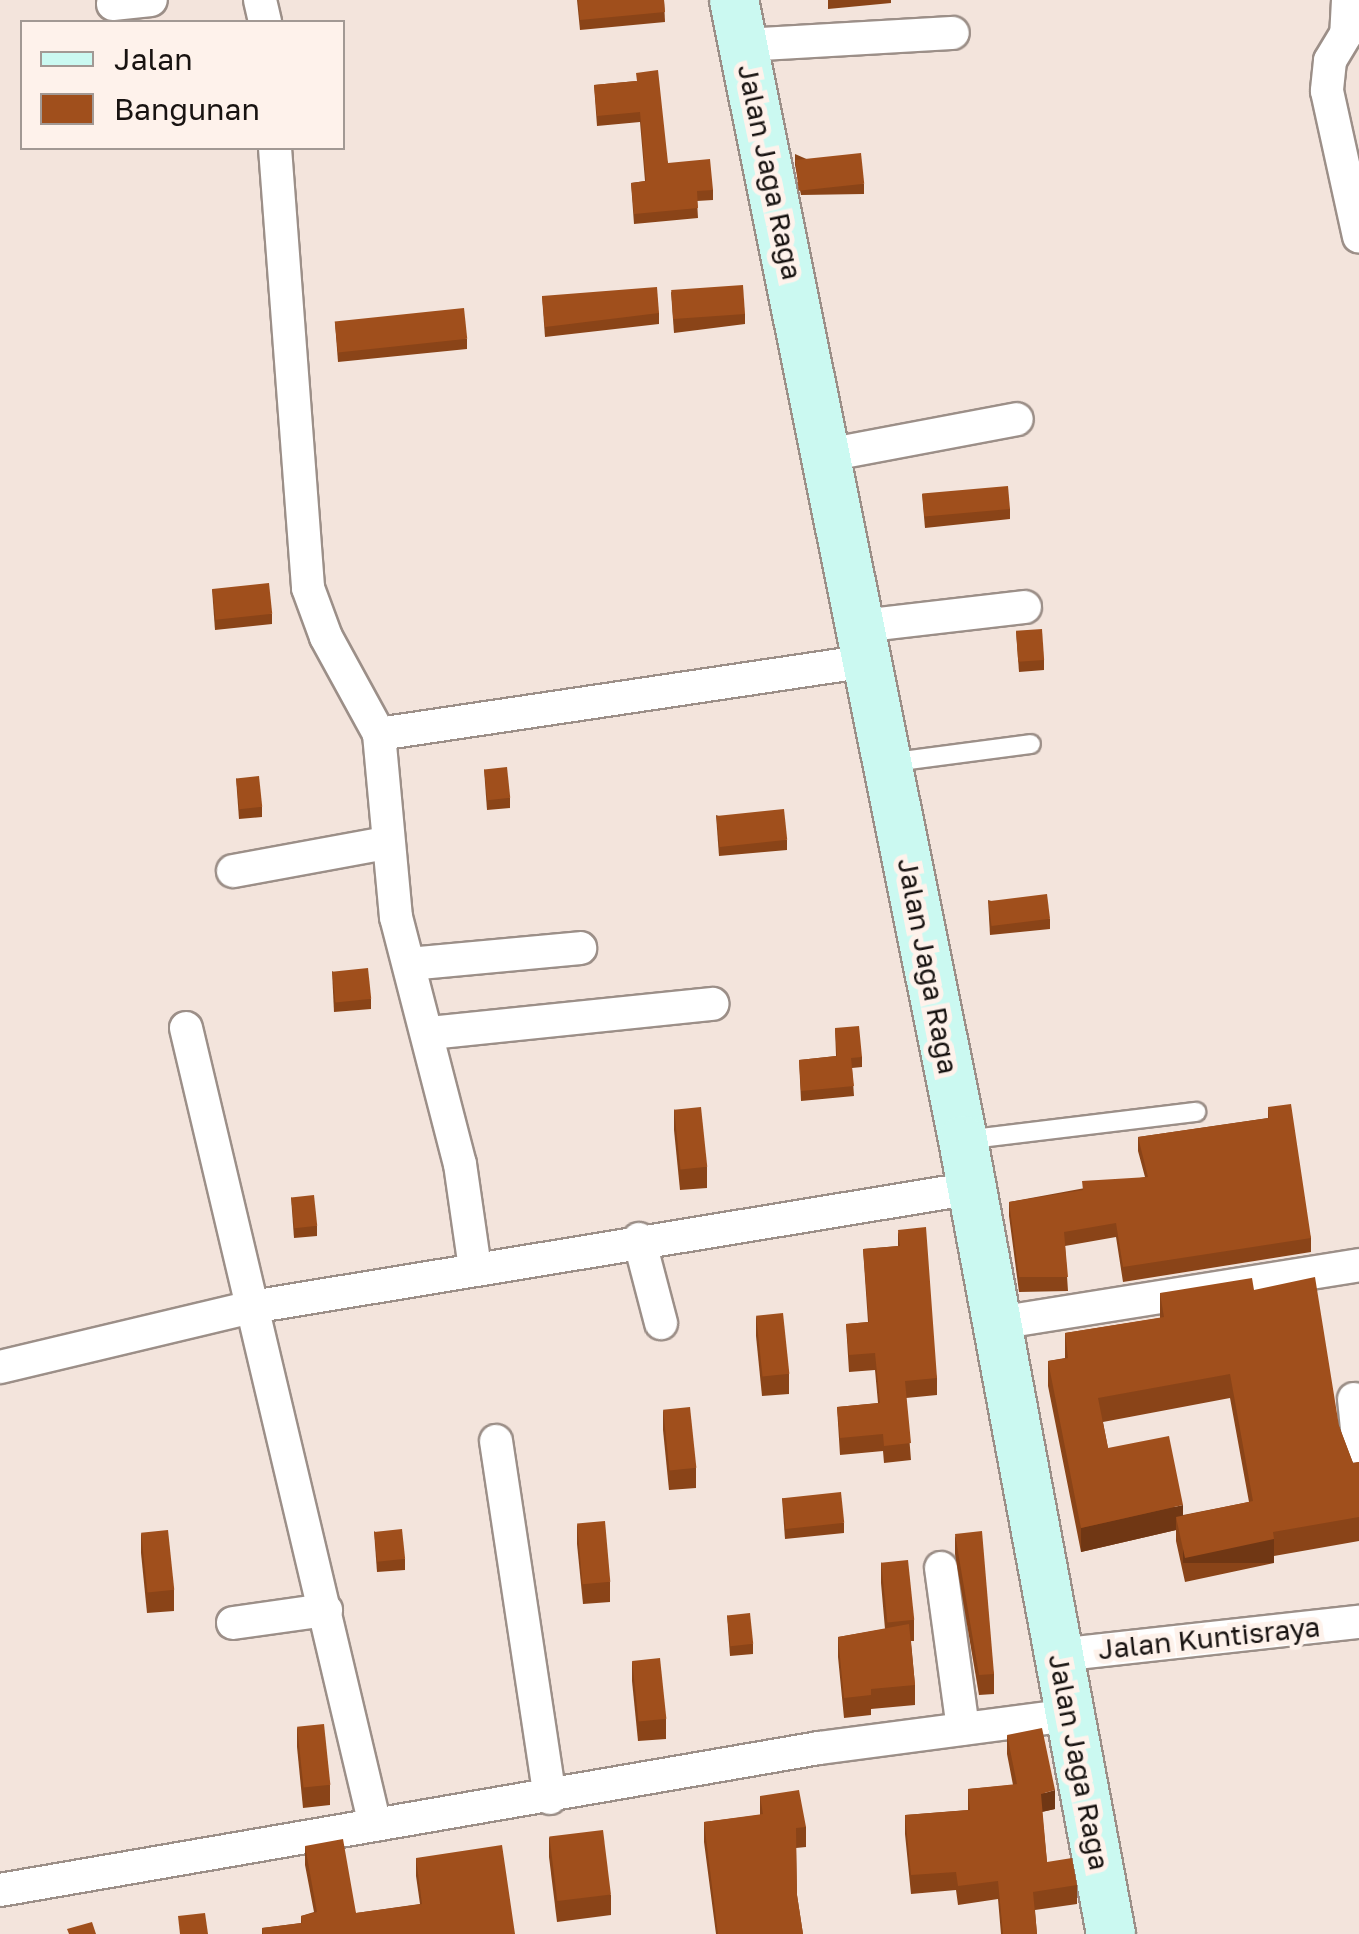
<!DOCTYPE html>
<html>
<head>
<meta charset="utf-8">
<style>
	body { margin:0 }
	#map { position:relative; width:1359px; height:1934px; overflow:hidden; background:#f3e4dc; font-family:"Golos Text",sans-serif }
	div>[style] { position:absolute }
	.roads { filter:drop-shadow(2px 0 #9c8f88) drop-shadow(-2px 0 #9c8f88) drop-shadow(0 2px #9c8f88) drop-shadow(0 -2px #9c8f88) }
	.lane>* { height:18px; margin:-9px; padding:0 9px; transform-origin:9px; border-radius:9px; background:#fff }
	.street>* { height:32px; margin:-16px; padding:0 16px; transform-origin:16px; border-radius:16px; background:#fff }
	.secondary>* { height:48px; margin:-24px; padding:0 24px; transform-origin:24px; border-radius:24px; background:#cbf9f1 }
	.wall>* { inset:0; background:#8a4418 }
	.shaded-wall>* { inset:0; background:#703714; transform-origin:0 0 }
	.building>* { inset:0; background:#a04f1c; transform-origin:0 0 }
	span { translate:-50% -50%; white-space:nowrap; text-align:center; line-height:1.15; -webkit-text-stroke:10px #fef2eb; paint-order:stroke }
	.street-label { font-size:28px; color:#181311 }
	.legend { position:absolute; left:20px; top:20px; width:325px; height:130px; box-sizing:border-box; background:#fef2eb; border:2px solid #a29994; margin:0; padding:12px 18px; list-style:none; font-size:30px; color:#181311 }
	.legend li { display:flex; align-items:center; gap:20px; height:50px }
	.legend b { width:50px; border:2px solid #a29994 }
</style>
</head>
<body>
<div id="map">
	<div class="roads">
		<div class="lane">
			<div style="left:887px;top:763px;width:145px;rotate:-7.5deg"></div>
			<div style="left:964px;top:1140px;width:234px;rotate:-6.9deg"></div>
		</div>
		<div class="street">
			<div style="left:260px;top:0;width:23px;rotate:77deg"></div>
			<div style="left:1348px;top:0;width:34px;rotate:93deg"></div>
			<div style="left:1346px;top:34px;width:31px;rotate:121deg"></div>
			<div style="left:1330px;top:61px;width:30px;rotate:96deg"></div>
			<div style="left:1327px;top:91px;width:149px;rotate:77.6deg"></div>
			<div style="left:113px;top:4px;width:38px;rotate:-6deg"></div>
			<div style="left:743px;top:45px;width:210px;rotate:-3.3deg"></div>
			<div style="left:275px;top:148px;width:441px;rotate:85.7deg"></div>
			<div style="left:308px;top:588px;width:52px;rotate:69.8deg"></div>
			<div style="left:326px;top:637px;width:111px;rotate:61.3deg"></div>
			<div style="left:379px;top:734px;width:184px;rotate:84.7deg"></div>
			<div style="left:396px;top:917px;width:255px;rotate:75.5deg"></div>
			<div style="left:460px;top:1164px;width:105px;rotate:81.8deg"></div>
			<div style="left:827px;top:455px;width:193px;rotate:-10.7deg"></div>
			<div style="left:861px;top:626px;width:165px;rotate:-6.6deg"></div>
			<div style="left:379px;top:734px;width:494px;rotate:-8.5deg"></div>
			<div style="left:233px;top:871px;width:156px;rotate:-10.4deg"></div>
			<div style="left:409px;top:964px;width:172px;rotate:-5.3deg"></div>
			<div style="left:186px;top:1028px;width:819px;rotate:76.66deg"></div>
			<div style="left:430px;top:1033px;width:284px;rotate:-5.9deg"></div>
			<div style="left:639px;top:1239px;width:87px;rotate:75.3deg"></div>
			<div style="left:998px;top:1323px;width:366px;rotate:-9.1deg"></div>
			<div style="left:0;top:1367px;width:259px;rotate:-13.4deg"></div>
			<div style="left:252px;top:1307px;width:731px;rotate:-9.37deg"></div>
			<div style="left:1354px;top:1399px;width:49px;rotate:84.2deg"></div>
			<div style="left:496px;top:1441px;width:361px;rotate:81.4deg"></div>
			<div style="left:941px;top:1568px;width:162px;rotate:82.2deg"></div>
			<div style="left:233px;top:1623px;width:94px;rotate:-8deg"></div>
			<div style="left:1058px;top:1655px;width:303px;rotate:-6.3deg"></div>
			<div style="left:0;top:1890px;width:831px;rotate:-9.84deg"></div>
			<div style="left:819px;top:1748px;width:254px;rotate:-7.5deg"></div>
		</div>
		<div class="secondary">
			<div style="left:734px;top:0;width:1163px;rotate:78.64deg"></div>
			<div style="left:963px;top:1140px;width:808px;rotate:79.44deg"></div>
		</div>
	</div>
	<div class="wall">
		<div style="clip-path:polygon(577px 0,664px 0,665px 22px,580px 30px)"></div>
		<div style="clip-path:polygon(828px 0,891px 0,891px 3px,828px 9px)"></div>
		<div style="clip-path:polygon(636px 81px,668px 163px,713px 190px,713px 200px,697px 201px,698px 218px,634px 224px,631px 183px,645px 181px,640px 122px,597px 126px,594px 85px)"></div>
		<div style="clip-path:polygon(795px 154px,864px 184px,864px 194px,801px 195px,795px 165px)"></div>
		<div style="clip-path:polygon(671px 292px,745px 314px,745px 324px,674px 333px)"></div>
		<div style="clip-path:polygon(542px 296px,659px 313px,659px 324px,545px 337px)"></div>
		<div style="clip-path:polygon(335px 323px,467px 339px,467px 349px,338px 362px)"></div>
		<div style="clip-path:polygon(922px 494px,1010px 509px,1010px 519px,925px 528px)"></div>
		<div style="clip-path:polygon(212px 589px,272px 614px,272px 624px,215px 630px)"></div>
		<div style="clip-path:polygon(1016px 631px,1044px 660px,1044px 670px,1019px 672px)"></div>
		<div style="clip-path:polygon(484px 769px,510px 798px,510px 808px,487px 810px)"></div>
		<div style="clip-path:polygon(236px 778px,262px 807px,262px 817px,239px 819px)"></div>
		<div style="clip-path:polygon(716px 815px,787px 840px,787px 850px,719px 856px)"></div>
		<div style="clip-path:polygon(988px 900px,1050px 919px,1050px 929px,990px 935px)"></div>
		<div style="clip-path:polygon(332px 971px,371px 999px,371px 1009px,334px 1012px)"></div>
		<div style="clip-path:polygon(835px 1028px,862px 1057px,862px 1067px,852px 1068px,854px 1096px,801px 1101px,799px 1060px,836px 1056px)"></div>
		<div style="clip-path:polygon(1268px 1107px,1311px 1238px,1311px 1252px,1123px 1282px,1116px 1237px,1065px 1246px,1068px 1291px,1019px 1292px,1009px 1216px,1009px 1202px,1145px 1177px,1138px 1151px,1138px 1137px,1268px 1118px)"></div>
		<div style="clip-path:polygon(674px 1109px,707px 1167px,707px 1188px,680px 1190px,674px 1130px)"></div>
		<div style="clip-path:polygon(291px 1197px,317px 1226px,317px 1236px,294px 1238px)"></div>
		<div style="clip-path:polygon(898px 1230px,937px 1378px,937px 1395px,906px 1398px,911px 1460px,884px 1463px,883px 1451px,840px 1455px,837px 1407px,878px 1403px,875px 1370px,849px 1372px,846px 1324px,868px 1322px,863px 1249px,898px 1246px)"></div>
		<div style="clip-path:polygon(evenodd,1254px 1290px,1339px 1426px,1353px 1463px,1359px 1462px,1359px 1541px,1274px 1556px,1274px 1563px,1185px 1582px,1176px 1541px,1176px 1530px,1081px 1552px,1048px 1386px,1048px 1361px,1065px 1358px,1065px 1333px,1160px 1318px,1160px 1293px,1254px 1290px,1230px 1398px,1249px 1502px,1183px 1515px,1108px 1448px,1103px 1422px,1230px 1398px)"></div>
		<div style="clip-path:polygon(756px 1316px,789px 1374px,789px 1394px,762px 1396px,756px 1336px)"></div>
		<div style="clip-path:polygon(663px 1410px,696px 1468px,696px 1488px,669px 1490px,663px 1430px)"></div>
		<div style="clip-path:polygon(782px 1498px,844px 1523px,844px 1533px,785px 1539px)"></div>
		<div style="clip-path:polygon(577px 1524px,610px 1582px,610px 1602px,583px 1604px,577px 1544px)"></div>
		<div style="clip-path:polygon(374px 1531px,405px 1559px,405px 1570px,377px 1572px)"></div>
		<div style="clip-path:polygon(141px 1533px,174px 1590px,174px 1611px,147px 1613px,141px 1553px)"></div>
		<div style="clip-path:polygon(955px 1534px,994px 1674px,994px 1694px,979px 1695px,955px 1554px)"></div>
		<div style="clip-path:polygon(881px 1562px,914px 1620px,914px 1641px,911px 1641px,915px 1685px,915px 1705px,871px 1709px,871px 1715px,844px 1718px,838px 1657px,838px 1637px,885px 1629px,881px 1583px)"></div>
		<div style="clip-path:polygon(727px 1615px,753px 1644px,753px 1654px,730px 1656px)"></div>
		<div style="clip-path:polygon(632px 1661px,666px 1719px,666px 1739px,638px 1741px,632px 1681px)"></div>
		<div style="clip-path:polygon(297px 1727px,330px 1785px,330px 1805px,303px 1808px,297px 1747px)"></div>
		<div style="clip-path:polygon(1007px 1735px,1055px 1809px,1042px 1812px,1047px 1862px,1077px 1885px,1077px 1904px,1035px 1910px,1037px 1934px,1001px 1934px,998px 1899px,958px 1905px,956px 1890px,911px 1894px,905px 1834px,905px 1815px,968px 1810px,968px 1789px,1013px 1785px,1007px 1754px)"></div>
		<div style="clip-path:polygon(760px 1796px,806px 1827px,806px 1847px,796px 1848px,797px 1895px,803px 1934px,716px 1934px,704px 1842px,704px 1822px,760px 1815px)"></div>
		<div style="clip-path:polygon(549px 1837px,611px 1895px,611px 1915px,557px 1922px,549px 1857px)"></div>
		<div style="clip-path:polygon(305px 1846px,356px 1913px,420px 1904px,416px 1876px,416px 1858px,515px 1934px,262px 1934px,262px 1928px,301px 1923px,301px 1916px,314px 1912px,305px 1865px)"></div>
	</div>
	<div class="shaded-wall">
		<div style="clip-path:polygon(1183px 1505px,1183px 1529px,1176px 1517px,1176px 1530px,1081px 1552px,1081px 1528px)"></div>
		<div style="left:1274px;top:1539px;width:24px;height:91px;rotate:90deg"></div>
		<div style="clip-path:polygon(1055px 1790px,1055px 1809px,1041px 1812px,1041px 1794px)"></div>
	</div>
	<div class="building">
		<div style="clip-path:polygon(578px 0,664px 0,665px 12px,580px 20px)"></div>
		<div style="clip-path:polygon(658px 70px,668px 163px,710px 159px,713px 190px,697px 191px,698px 208px,634px 214px,631px 183px,646px 181px,640px 112px,597px 116px,594px 85px,637px 81px,636px 73px)"></div>
		<div style="left:861px;top:153px;width:31px;height:66px;rotate:84deg"></div>
		<div style="left:743px;top:285px;width:29px;height:72px;rotate:86deg"></div>
		<div style="clip-path:polygon(657px 287px,659px 313px,545px 327px,542px 296px)"></div>
		<div style="left:464px;top:308px;width:31px;height:130px;rotate:84deg"></div>
		<div style="left:1008px;top:486px;width:23px;height:86px;rotate:85deg"></div>
		<div style="left:269px;top:583px;width:31px;height:57px;rotate:84deg"></div>
		<div style="left:1042px;top:629px;width:31px;height:26px;rotate:86deg"></div>
		<div style="left:507px;top:767px;width:31px;height:23px;rotate:84deg"></div>
		<div style="left:259px;top:776px;width:31px;height:23px;rotate:84deg"></div>
		<div style="left:784px;top:809px;width:31px;height:68px;rotate:84deg"></div>
		<div style="left:1047px;top:894px;width:25px;height:59px;rotate:83deg"></div>
		<div style="left:368px;top:968px;width:31px;height:36px;rotate:84deg"></div>
		<div style="clip-path:polygon(859px 1026px,862px 1057px,851px 1058px,854px 1086px,801px 1091px,799px 1060px,837px 1056px,835px 1028px)"></div>
		<div style="clip-path:polygon(1291px 1104px,1311px 1238px,1123px 1267px,1116px 1223px,1064px 1232px,1068px 1277px,1019px 1277px,1009px 1202px,1083px 1190px,1082px 1181px,1148px 1177px,1138px 1137px,1269px 1118px,1268px 1107px)"></div>
		<div style="left:701px;top:1107px;width:60px;height:27px;rotate:84deg"></div>
		<div style="left:314px;top:1195px;width:31px;height:23px;rotate:84deg"></div>
		<div style="clip-path:polygon(926px 1227px,937px 1378px,905px 1381px,911px 1443px,884px 1446px,883px 1434px,840px 1438px,837px 1407px,880px 1403px,875px 1353px,849px 1355px,846px 1324px,869px 1322px,863px 1249px,900px 1246px,898px 1230px)"></div>
		<div style="clip-path:polygon(1315px 1277px,1339px 1426px,1353px 1463px,1359px 1462px,1359px 1517px,1273px 1532px,1274px 1539px,1185px 1558px,1176px 1517px,1253px 1501px,1230px 1374px,1098px 1398px,1108px 1448px,1169px 1436px,1183px 1505px,1081px 1528px,1048px 1361px,1068px 1358px,1065px 1333px,1164px 1317px,1160px 1293px,1252px 1278px,1254px 1290px)"></div>
		<div style="left:783px;top:1313px;width:61px;height:27px;rotate:84deg"></div>
		<div style="left:690px;top:1407px;width:61px;height:27px;rotate:84deg"></div>
		<div style="left:841px;top:1492px;width:31px;height:59px;rotate:84deg"></div>
		<div style="left:605px;top:1521px;width:61px;height:28px;rotate:85deg"></div>
		<div style="left:402px;top:1529px;width:30px;height:28px;rotate:84deg"></div>
		<div style="left:168px;top:1530px;width:60px;height:27px;rotate:84deg"></div>
		<div style="clip-path:polygon(982px 1531px,994px 1674px,979px 1675px,955px 1534px)"></div>
		<div style="left:908px;top:1560px;width:60px;height:27px;rotate:84deg"></div>
		<div style="left:750px;top:1613px;width:31px;height:23px;rotate:84deg"></div>
		<div style="clip-path:polygon(909px 1624px,915px 1685px,871px 1689px,871px 1695px,844px 1698px,838px 1637px)"></div>
		<div style="left:660px;top:1658px;width:61px;height:28px;rotate:84deg"></div>
		<div style="left:324px;top:1724px;width:61px;height:27px;rotate:84deg"></div>
		<div style="clip-path:polygon(1042px 1728px,1055px 1790px,1041px 1794px,1047px 1862px,1072px 1858px,1077px 1885px,1033px 1892px,1037px 1934px,1003px 1934px,998px 1881px,958px 1886px,956px 1872px,911px 1875px,905px 1815px,970px 1810px,968px 1789px,1017px 1784px,1007px 1735px)"></div>
		<div style="clip-path:polygon(799px 1790px,806px 1827px,796px 1828px,797px 1895px,803px 1934px,718px 1934px,704px 1822px,763px 1814px,760px 1796px)"></div>
		<div style="left:603px;top:1830px;width:65px;height:54px;rotate:83deg"></div>
		<div style="clip-path:polygon(343px 1839px,356px 1913px,422px 1904px,416px 1858px,502px 1845px,515px 1934px,263px 1934px,262px 1928px,302px 1923px,301px 1916px,317px 1912px,305px 1846px)"></div>
		<div style="clip-path:polygon(205px 1913px,208px 1934px,180px 1934px,178px 1916px)"></div>
		<div style="clip-path:polygon(92px 1922px,96px 1934px,69px 1934px,67px 1929px)"></div>
	</div>
	<div class="street-label">
		<span style="left:770px;top:172px;rotate:78deg">Jalan Jaga Raga</span>
		<span style="left:928px;top:966px;rotate:79deg">Jalan Jaga Raga</span>
		<span style="left:1209px;top:1638px;rotate:-6deg">Jalan Kuntisraya</span>
		<span style="left:1079px;top:1762px;rotate:79deg">Jalan Jaga Raga</span>
	</div>
	<ul class="legend">
	<li><b style="height:12px;background:#cbf9f1"></b>Jalan</li>
	<li><b style="height:28px;background:#a04f1c"></b>Bangunan</li>
	</ul>
</div>
</body>
</html>
